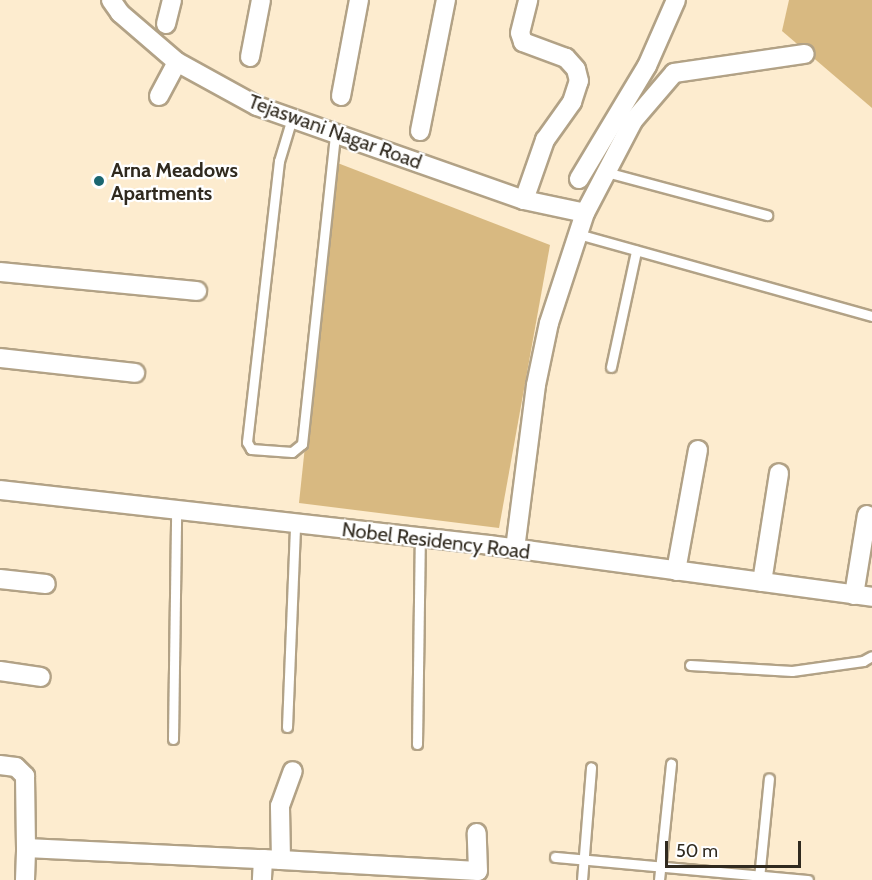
<!DOCTYPE html>
<html>
<head>
<meta charset="utf-8">
<style>
	body { margin:0 }
	#map { position:relative; width:872px; height:880px; overflow:hidden; background:#fdeccf; font-family:Cabin,sans-serif }
	div>[style] { position:absolute }
	.green>* { inset:0; background:#d8b981 }
	.roads { filter:drop-shadow(2px 0 #b2a286) drop-shadow(-2px 0 #b2a286) drop-shadow(0 2px #b2a286) drop-shadow(0 -2px #b2a286) }
	.service>* { height:9px; margin:-4.5px; padding:0 4.5px; transform-origin:4.5px; border-radius:4.5px; background:#fff }
	.minor>* { height:18px; margin:-9px; padding:0 9px; transform-origin:9px; border-radius:9px; background:#fff }
	.dots>* { width:16px; height:16px; translate:-50% -50%; box-sizing:border-box; border:3px solid #fff; border-radius:50% }
	span { translate:-50% -50%; white-space:nowrap; text-align:center; line-height:1.15; -webkit-text-stroke:4.5px #fff; paint-order:stroke }
	.street-label { font-size:20px; color:#302a1f }
	.poi-label { font-size:20px; color:#302a1f; font-weight:700 }
	.left { translate:0 -50%; text-align:left }
	.scale { position:absolute; left:665px; top:841px; width:136px; height:27px; box-sizing:border-box; border:3px solid #302a1f; border-top:0; padding-left:8px; font-size:18px; line-height:21px; white-space:nowrap; color:#302a1f; -webkit-text-stroke:4px #fff; paint-order:stroke }
</style>
</head>
<body>
<div id="map">
	<div class="green">
		<div style="clip-path:polygon(789px 0,872px 0,872px 108px,782px 31px)"></div>
		<div style="clip-path:polygon(335px 162px,550px 245px,499px 528px,299px 503px)"></div>
	</div>
	<div class="roads">
		<div class="service">
			<div style="left:292px;top:118px;width:45px;rotate:106.8deg"></div>
			<div style="left:279px;top:161px;width:283px;rotate:96.5deg"></div>
			<div style="left:247px;top:442px;width:8px;rotate:60deg"></div>
			<div style="left:251px;top:449px;width:41px;rotate:4.2deg"></div>
			<div style="left:292px;top:452px;width:13px;rotate:-39deg"></div>
			<div style="left:302px;top:444px;width:311px;rotate:-83.9deg"></div>
			<div style="left:606px;top:172px;width:167px;rotate:15deg"></div>
			<div style="left:578px;top:234px;width:305px;rotate:15.6deg"></div>
			<div style="left:611px;top:367px;width:119px;rotate:-77.8deg"></div>
			<div style="left:690px;top:665px;width:102px;rotate:3.4deg"></div>
			<div style="left:792px;top:671px;width:72px;rotate:-8deg"></div>
			<div style="left:863px;top:661px;width:10px;rotate:-29deg"></div>
			<div style="left:287px;top:727px;width:202px;rotate:-87.7deg"></div>
			<div style="left:173px;top:739px;width:228px;rotate:-89.2deg"></div>
			<div style="left:417px;top:744px;width:205px;rotate:-89.2deg"></div>
			<div style="left:555px;top:857px;width:254px;rotate:5.2deg"></div>
			<div style="left:759px;top:878px;width:100px;rotate:-84.3deg"></div>
			<div style="left:582px;top:880px;width:113px;rotate:-85.4deg"></div>
			<div style="left:659px;top:880px;width:117px;rotate:-84.1deg"></div>
		</div>
		<div class="minor">
			<div style="left:111px;top:0;width:16px;rotate:55deg"></div>
			<div style="left:120px;top:13px;width:75px;rotate:40.7deg"></div>
			<div style="left:177px;top:62px;width:91px;rotate:28.8deg"></div>
			<div style="left:257px;top:106px;width:283px;rotate:19.4deg"></div>
			<div style="left:524px;top:200px;width:62px;rotate:12deg"></div>
			<div style="left:166px;top:24px;width:25px;rotate:-76deg"></div>
			<div style="left:250px;top:57px;width:58px;rotate:-79.1deg"></div>
			<div style="left:159px;top:96px;width:38px;rotate:-62deg"></div>
			<div style="left:341px;top:96px;width:98px;rotate:-79.4deg"></div>
			<div style="left:420px;top:131px;width:134px;rotate:-78.8deg"></div>
			<div style="left:579px;top:179px;width:132px;rotate:-59deg"></div>
			<div style="left:647px;top:66px;width:72px;rotate:-66.3deg"></div>
			<div style="left:524px;top:200px;width:64px;rotate:-70.7deg"></div>
			<div style="left:545px;top:140px;width:47px;rotate:-54.6deg"></div>
			<div style="left:572px;top:102px;width:22px;rotate:-72deg"></div>
			<div style="left:579px;top:81px;width:12px;rotate:-104deg"></div>
			<div style="left:576px;top:69px;width:15px;rotate:-132deg"></div>
			<div style="left:566px;top:58px;width:46px;rotate:-159.6deg"></div>
			<div style="left:523px;top:42px;width:9px;rotate:-108deg"></div>
			<div style="left:520px;top:33px;width:34px;rotate:-76deg"></div>
			<div style="left:0;top:272px;width:198px;rotate:5.5deg"></div>
			<div style="left:0;top:358px;width:136px;rotate:6.3deg"></div>
			<div style="left:0;top:490px;width:492px;rotate:6.4deg"></div>
			<div style="left:489px;top:545px;width:387px;rotate:7.7deg"></div>
			<div style="left:515px;top:549px;width:165px;rotate:-82.7deg"></div>
			<div style="left:536px;top:385px;width:63px;rotate:-78.2deg"></div>
			<div style="left:549px;top:323px;width:116px;rotate:-71.9deg"></div>
			<div style="left:585px;top:213px;width:104px;rotate:-62.4deg"></div>
			<div style="left:633px;top:121px;width:63px;rotate:-49.5deg"></div>
			<div style="left:674px;top:73px;width:132px;rotate:-8.3deg"></div>
			<div style="left:676px;top:571px;width:123px;rotate:-79.7deg"></div>
			<div style="left:0;top:579px;width:46px;rotate:6.2deg"></div>
			<div style="left:762px;top:582px;width:110px;rotate:-81.1deg"></div>
			<div style="left:854px;top:595px;width:81px;rotate:-80.8deg"></div>
			<div style="left:0;top:671px;width:41px;rotate:8.3deg"></div>
			<div style="left:0;top:765px;width:16px;rotate:7deg"></div>
			<div style="left:16px;top:767px;width:13px;rotate:45deg"></div>
			<div style="left:25px;top:776px;width:72px;rotate:89.2deg"></div>
			<div style="left:26px;top:848px;width:237px;rotate:2.7deg"></div>
			<div style="left:263px;top:859px;width:21px;rotate:93deg"></div>
			<div style="left:263px;top:859px;width:215px;rotate:3.2deg"></div>
			<div style="left:478px;top:871px;width:38px;rotate:-92deg"></div>
			<div style="left:281px;top:860px;width:54px;rotate:-91.1deg"></div>
			<div style="left:280px;top:806px;width:37px;rotate:-70deg"></div>
			<div style="left:25px;top:880px;width:32px;rotate:-88deg"></div>
		</div>
	</div>
	<div class="dots">
		<div style="left:99px;top:181px;background:#1b6670"></div>
	</div>
	<div class="street-label">
		<span style="left:335px;top:132px;rotate:20deg">Tejaswani Nagar Road</span>
		<span style="left:436px;top:541px;rotate:7deg">Nobel Residency Road</span>
	</div>
	<div class="poi-label">
		<span class="left" style="left:111px;top:182px">Arna Meadows<br>Apartments</span>
	</div>
	<div class="scale">50 m</div>
</div>
</body>
</html>
